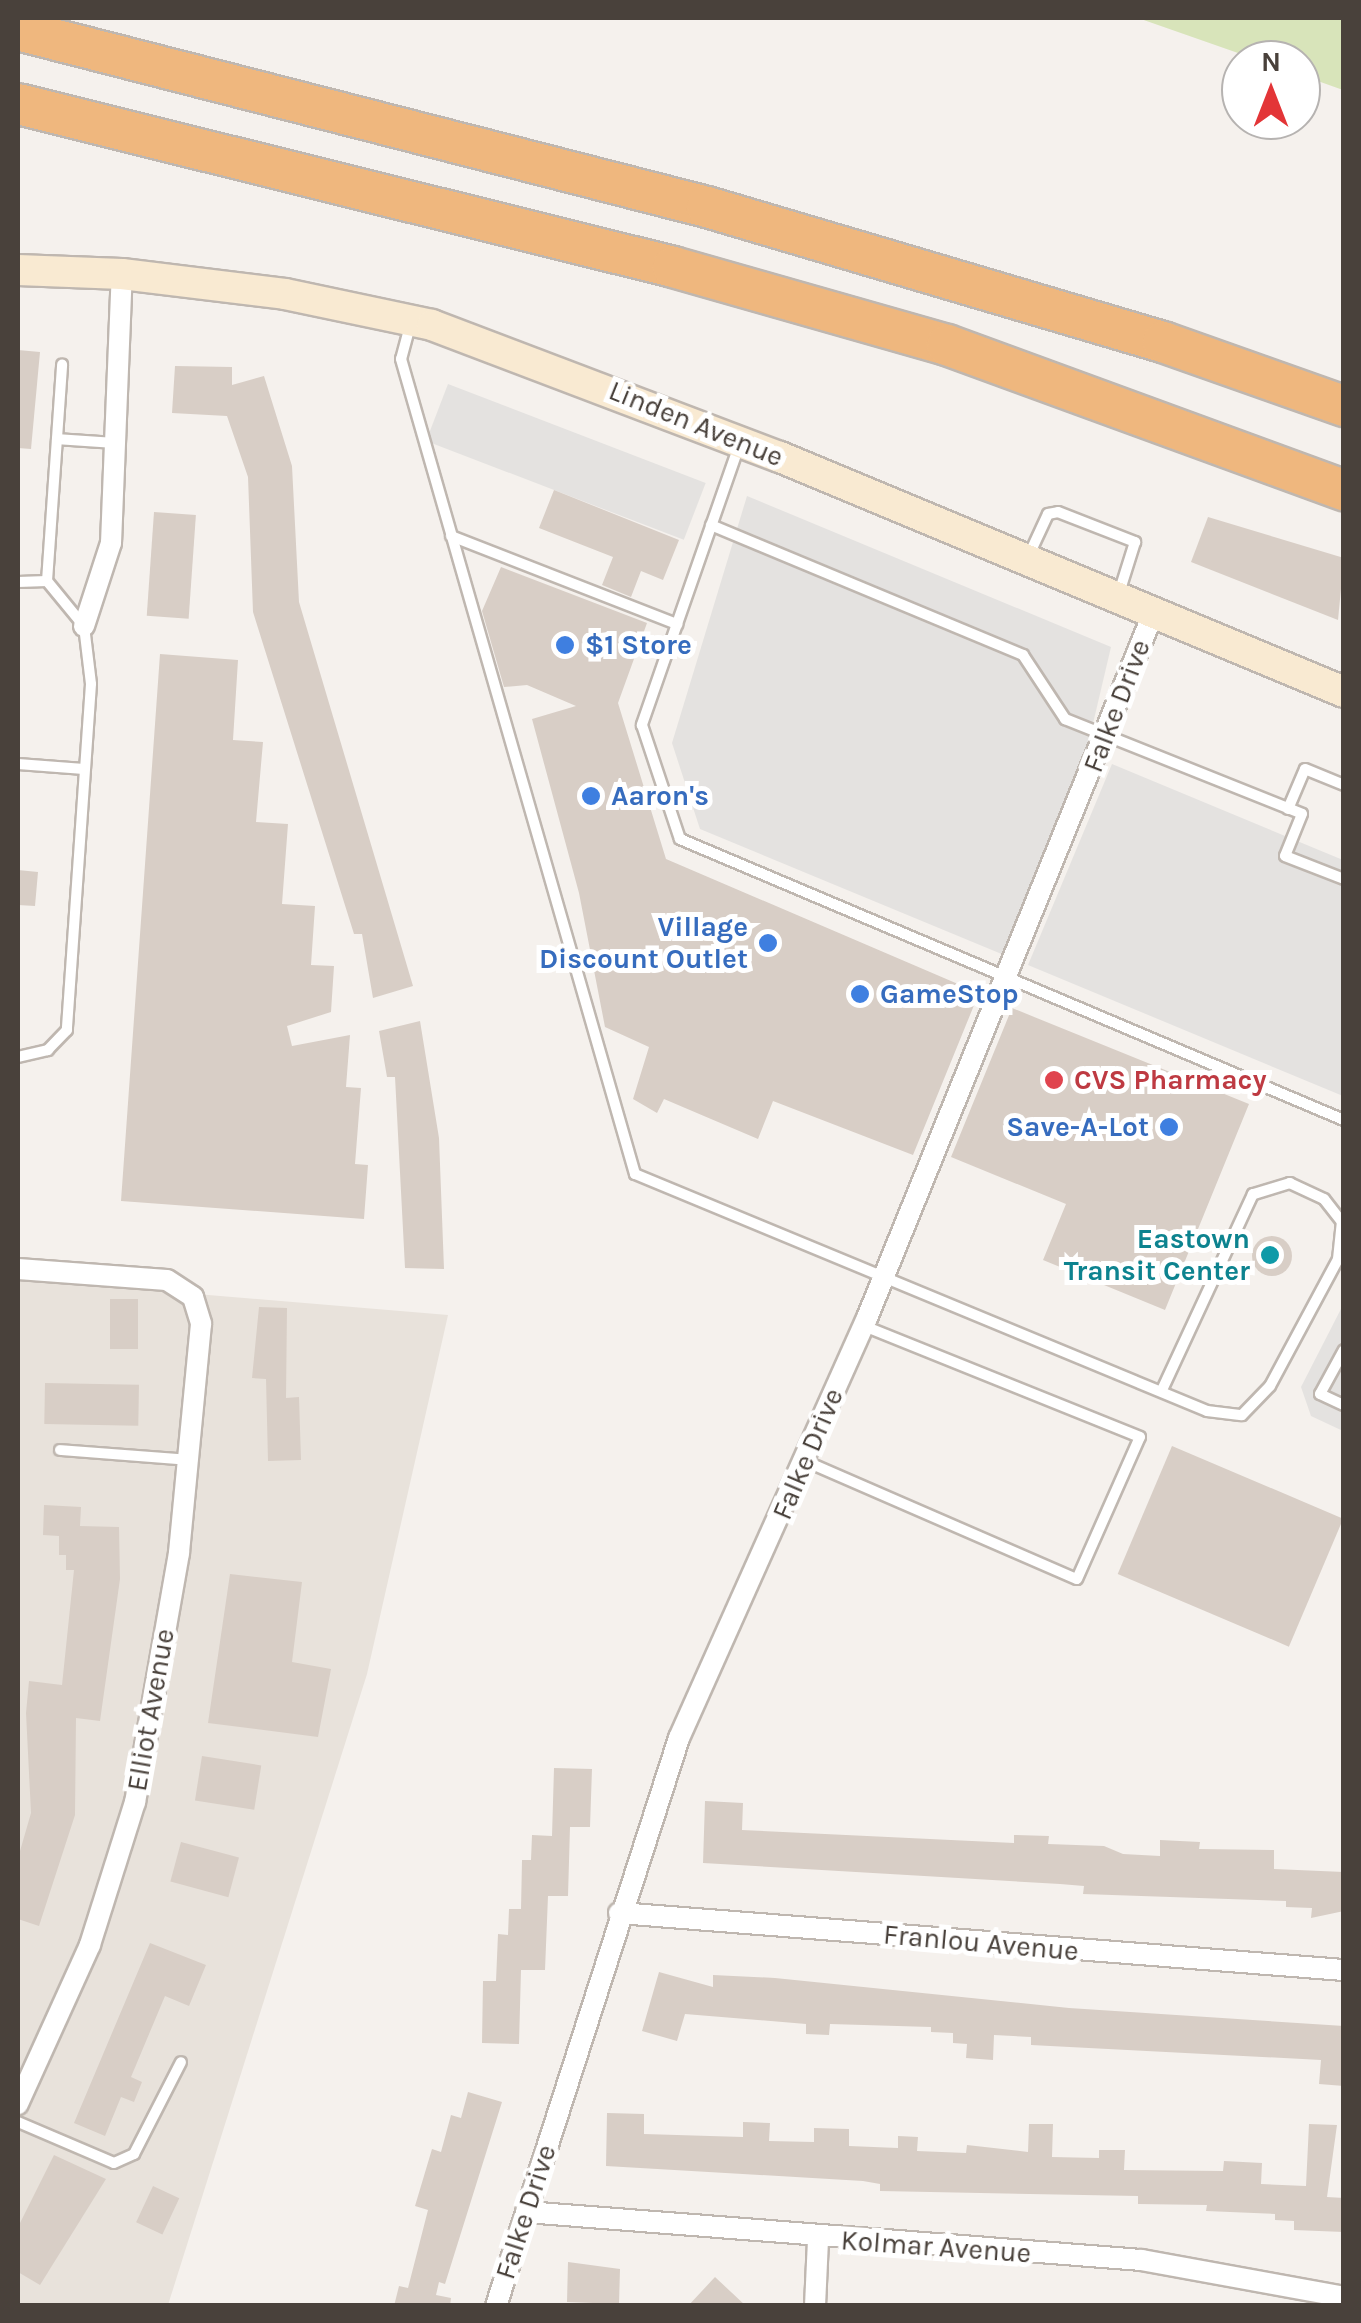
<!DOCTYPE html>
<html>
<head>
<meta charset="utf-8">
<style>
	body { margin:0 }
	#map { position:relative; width:1361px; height:2323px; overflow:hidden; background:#f5f1ed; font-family:Karla,sans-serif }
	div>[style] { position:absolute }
	.residential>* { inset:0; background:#e8e2db }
	.green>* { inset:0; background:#d8e4ba }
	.parking>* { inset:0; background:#e4e2e0; transform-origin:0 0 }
	.building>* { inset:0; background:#d8cec6; transform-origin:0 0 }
	.round { border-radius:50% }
	.roads { filter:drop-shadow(2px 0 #bfb7b0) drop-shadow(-2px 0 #bfb7b0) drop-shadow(0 2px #bfb7b0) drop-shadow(0 -2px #bfb7b0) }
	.service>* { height:10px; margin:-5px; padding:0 5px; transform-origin:5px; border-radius:5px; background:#fff }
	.minor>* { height:20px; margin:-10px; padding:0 10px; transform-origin:10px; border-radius:10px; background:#fff }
	.secondary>* { height:30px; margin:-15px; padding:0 15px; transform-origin:15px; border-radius:15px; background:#f9ead2 }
	.motorway>* { height:40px; margin:-20px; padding:0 20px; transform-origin:20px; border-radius:20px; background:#efb77e }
	.dots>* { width:28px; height:28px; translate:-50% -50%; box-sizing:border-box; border:5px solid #fff; border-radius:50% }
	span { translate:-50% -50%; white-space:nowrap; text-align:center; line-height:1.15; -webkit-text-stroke:10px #fff; paint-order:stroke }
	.street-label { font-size:28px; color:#49413b }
	.shop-label { font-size:28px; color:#366cbe; font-weight:700 }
	.left { translate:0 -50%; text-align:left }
	.right { translate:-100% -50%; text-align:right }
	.health-label { font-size:28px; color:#be3a42; font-weight:700 }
	.culture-label { font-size:28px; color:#0d838f; font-weight:700 }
	.frame { position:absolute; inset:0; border:20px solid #49413b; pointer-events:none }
	.north { position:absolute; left:1221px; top:40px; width:100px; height:100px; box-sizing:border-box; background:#fff; border:2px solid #b6b3b1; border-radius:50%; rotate:0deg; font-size:28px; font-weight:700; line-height:40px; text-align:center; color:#49413b }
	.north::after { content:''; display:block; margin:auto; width:35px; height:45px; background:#e33537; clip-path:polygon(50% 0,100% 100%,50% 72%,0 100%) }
</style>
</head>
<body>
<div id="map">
	<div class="residential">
		<div style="clip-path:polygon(18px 1279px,448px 1315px,367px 1674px,168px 2305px,18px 2305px)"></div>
	</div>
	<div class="green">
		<div style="clip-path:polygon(1138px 18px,1343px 18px,1343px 90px,1301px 75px,1301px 60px,1258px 60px)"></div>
	</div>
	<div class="parking">
		<div style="left:448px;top:384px;width:276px;height:61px;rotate:21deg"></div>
		<div style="clip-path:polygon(747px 496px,1111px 647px,1087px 749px,1004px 955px,700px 829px,672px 743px)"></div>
		<div style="clip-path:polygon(1112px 764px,1343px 860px,1343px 1096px,1028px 965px)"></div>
		<div style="clip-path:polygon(1343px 1305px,1343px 1431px,1311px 1416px,1301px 1387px)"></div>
	</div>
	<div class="building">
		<div style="clip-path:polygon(18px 350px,40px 352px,31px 449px,18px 448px)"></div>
		<div style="clip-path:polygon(175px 366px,232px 367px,232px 385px,264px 376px,292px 466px,299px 602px,413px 986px,373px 998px,362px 934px,354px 934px,253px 612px,248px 477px,227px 416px,172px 413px)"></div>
		<div style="clip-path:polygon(554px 490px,679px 540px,663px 580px,641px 571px,631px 597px,602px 585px,613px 557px,539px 528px)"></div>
		<div style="left:154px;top:512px;width:42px;height:104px;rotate:4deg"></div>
		<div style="clip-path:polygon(1208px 517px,1344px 558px,1338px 620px,1191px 562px)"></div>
		<div style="clip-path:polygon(501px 567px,647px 623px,618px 703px,666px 859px,979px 993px,913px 1155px,773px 1101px,758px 1139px,664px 1099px,657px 1113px,633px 1099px,649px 1047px,605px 1027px,579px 893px,532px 719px,576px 706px,527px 685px,504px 687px,482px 611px)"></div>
		<div style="clip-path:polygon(160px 654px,238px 660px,233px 740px,263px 742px,256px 822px,288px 824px,282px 904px,315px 906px,311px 965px,334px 966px,331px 1012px,287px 1026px,292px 1046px,350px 1035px,346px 1087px,361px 1088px,355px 1164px,368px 1165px,364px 1219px,121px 1201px)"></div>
		<div style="clip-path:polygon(18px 870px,38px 872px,35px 906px,18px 905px)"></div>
		<div style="clip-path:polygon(1012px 1008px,1249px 1104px,1165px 1310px,1043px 1260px,1066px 1204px,951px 1157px)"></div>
		<div style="clip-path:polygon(420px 1021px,439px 1138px,444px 1269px,405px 1268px,395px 1077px,387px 1077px,379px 1031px)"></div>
		<div class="round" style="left:1252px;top:1236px;width:40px;height:40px"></div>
		<div style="left:110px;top:1299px;width:28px;height:50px"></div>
		<div style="clip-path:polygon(259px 1307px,287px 1308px,286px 1398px,299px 1397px,301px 1460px,268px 1461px,266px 1379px,252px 1378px)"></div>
		<div style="left:45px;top:1383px;width:94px;height:41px;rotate:1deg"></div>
		<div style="left:1172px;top:1446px;width:186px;height:139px;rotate:23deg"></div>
		<div style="clip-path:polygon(44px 1505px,81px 1507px,80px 1526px,119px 1527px,120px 1579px,100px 1721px,76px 1718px,75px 1815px,39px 1926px,18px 1919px,18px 1858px,31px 1813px,26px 1713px,29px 1681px,62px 1685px,74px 1570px,66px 1570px,66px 1555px,59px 1555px,59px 1536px,43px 1535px)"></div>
		<div style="clip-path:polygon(230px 1574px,302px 1582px,292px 1662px,331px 1669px,318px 1737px,208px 1723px)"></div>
		<div style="left:202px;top:1756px;width:60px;height:45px;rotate:9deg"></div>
		<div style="clip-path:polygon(554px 1768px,592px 1769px,590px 1827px,570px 1827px,568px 1896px,548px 1896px,545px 1970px,521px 1970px,519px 2044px,482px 2043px,483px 1981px,496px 1981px,498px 1934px,508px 1935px,509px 1909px,521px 1909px,522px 1860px,531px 1860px,532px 1835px,552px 1836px)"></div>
		<div style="clip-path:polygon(705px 1801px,743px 1803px,742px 1830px,1014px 1843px,1014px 1835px,1049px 1836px,1048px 1844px,1104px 1846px,1123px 1854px,1160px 1856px,1160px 1840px,1200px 1842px,1199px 1849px,1274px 1850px,1274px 1869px,1344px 1872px,1344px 1911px,1311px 1918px,1312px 1908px,1286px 1907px,1286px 1901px,1083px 1894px,1084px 1886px,1060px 1884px,703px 1863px)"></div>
		<div style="left:181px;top:1842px;width:60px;height:41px;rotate:15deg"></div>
		<div style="clip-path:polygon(150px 1943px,206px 1965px,189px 2006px,165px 1996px,131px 2077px,142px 2082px,134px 2102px,121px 2097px,105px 2136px,74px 2123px)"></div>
		<div style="clip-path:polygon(659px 1972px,713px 1987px,713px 1975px,775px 1978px,1069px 2008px,1344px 2026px,1344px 2086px,1319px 2084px,1321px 2060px,1031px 2045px,1031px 2037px,994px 2035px,993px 2060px,966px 2058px,967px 2044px,953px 2043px,953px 2033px,931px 2032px,931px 2027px,830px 2024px,829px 2035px,806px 2034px,806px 2024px,685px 2014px,677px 2041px,642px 2031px)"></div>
		<div style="clip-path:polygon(468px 2092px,502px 2102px,445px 2284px,439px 2282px,436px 2295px,451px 2298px,450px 2306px,394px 2306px,399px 2286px,408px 2288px,428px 2210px,415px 2206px,432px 2149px,441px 2152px,451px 2115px,461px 2118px)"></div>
		<div style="clip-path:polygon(607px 2113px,644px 2114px,644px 2134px,743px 2137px,743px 2122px,770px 2123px,769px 2141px,814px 2142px,814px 2128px,849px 2129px,849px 2146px,898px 2148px,898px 2136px,918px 2137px,917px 2151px,966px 2153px,967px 2145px,1028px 2152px,1029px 2124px,1053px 2124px,1052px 2157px,1099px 2158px,1099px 2150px,1125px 2150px,1124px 2170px,1223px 2171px,1224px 2161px,1262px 2163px,1261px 2184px,1306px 2186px,1309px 2124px,1337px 2125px,1327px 2197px,1344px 2198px,1344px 2232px,1294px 2230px,1294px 2221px,1275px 2220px,1275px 2214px,1206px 2211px,1207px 2205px,1138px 2204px,1138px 2196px,880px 2191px,880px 2184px,863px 2181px,606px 2166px)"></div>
		<div style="clip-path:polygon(54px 2155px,106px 2179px,40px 2285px,18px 2272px,18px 2227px)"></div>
		<div style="left:153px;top:2186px;width:29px;height:40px;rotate:25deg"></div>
		<div style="clip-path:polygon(568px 2262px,620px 2269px,619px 2304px,567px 2302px)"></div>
		<div style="clip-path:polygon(715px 2277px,746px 2306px,688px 2306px)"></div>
	</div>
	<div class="roads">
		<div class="service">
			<div style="left:411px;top:322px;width:38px;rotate:105deg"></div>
			<div style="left:401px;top:359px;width:848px;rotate:73.98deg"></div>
			<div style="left:635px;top:1174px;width:619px;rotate:22.51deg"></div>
			<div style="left:1207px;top:1411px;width:35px;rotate:7deg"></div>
			<div style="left:1242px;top:1415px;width:40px;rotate:-46deg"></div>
			<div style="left:1270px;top:1386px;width:144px;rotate:-61.8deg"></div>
			<div style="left:1338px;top:1259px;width:37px;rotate:-84deg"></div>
			<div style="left:1342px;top:1222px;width:29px;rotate:-128deg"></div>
			<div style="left:1324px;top:1199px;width:38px;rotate:-155deg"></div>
			<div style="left:1290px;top:1183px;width:39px;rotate:163deg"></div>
			<div style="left:1253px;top:1194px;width:216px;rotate:114.9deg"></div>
			<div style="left:57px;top:439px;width:57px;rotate:4deg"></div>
			<div style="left:740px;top:443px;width:299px;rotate:109.2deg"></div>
			<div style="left:642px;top:725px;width:120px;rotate:71.6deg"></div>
			<div style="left:680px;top:839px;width:721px;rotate:22.94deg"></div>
			<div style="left:711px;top:525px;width:338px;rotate:22.6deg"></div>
			<div style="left:1023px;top:655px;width:77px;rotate:56.7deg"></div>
			<div style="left:1065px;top:719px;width:255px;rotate:21.8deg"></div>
			<div style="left:1302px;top:814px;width:45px;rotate:112deg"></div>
			<div style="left:1285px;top:856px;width:63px;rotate:21.3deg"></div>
			<div style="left:451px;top:536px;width:243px;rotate:21.3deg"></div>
			<div style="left:1029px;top:555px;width:45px;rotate:-65.1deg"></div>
			<div style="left:1048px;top:514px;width:10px;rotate:-11deg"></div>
			<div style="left:1058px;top:512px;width:83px;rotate:21.3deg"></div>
			<div style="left:1135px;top:542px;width:53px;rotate:107.4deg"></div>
			<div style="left:47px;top:581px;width:217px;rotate:-86deg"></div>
			<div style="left:18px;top:582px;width:29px;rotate:-2deg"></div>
			<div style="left:47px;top:581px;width:58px;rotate:50.6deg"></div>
			<div style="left:84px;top:626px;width:58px;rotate:83.1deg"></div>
			<div style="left:91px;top:684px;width:347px;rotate:94deg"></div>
			<div style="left:67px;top:1030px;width:28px;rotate:134deg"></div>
			<div style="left:48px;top:1050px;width:31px;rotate:167deg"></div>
			<div style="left:18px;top:764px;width:66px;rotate:4.3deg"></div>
			<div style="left:1288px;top:809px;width:43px;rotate:-67deg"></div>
			<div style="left:1305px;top:769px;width:42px;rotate:22.3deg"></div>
			<div style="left:1344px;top:1350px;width:50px;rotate:118.6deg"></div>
			<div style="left:1320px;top:1394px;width:26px;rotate:25deg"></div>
			<div style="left:60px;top:1450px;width:129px;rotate:4.4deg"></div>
			<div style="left:805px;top:1461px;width:296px;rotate:23.5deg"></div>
			<div style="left:1077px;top:1579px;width:155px;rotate:-66.1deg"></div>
			<div style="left:1140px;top:1437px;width:297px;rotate:-158.1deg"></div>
			<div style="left:18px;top:2122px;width:104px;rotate:23.1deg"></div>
			<div style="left:114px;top:2163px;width:22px;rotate:-24deg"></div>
			<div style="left:134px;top:2154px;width:103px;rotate:-62.9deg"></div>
		</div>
		<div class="minor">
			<div style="left:84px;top:626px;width:87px;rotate:-72deg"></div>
			<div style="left:111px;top:543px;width:269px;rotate:-87.7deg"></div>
			<div style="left:18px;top:1269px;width:149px;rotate:4.2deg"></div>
			<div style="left:167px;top:1280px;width:31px;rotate:33deg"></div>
			<div style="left:193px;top:1297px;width:28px;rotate:73deg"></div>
			<div style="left:201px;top:1324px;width:230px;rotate:95.5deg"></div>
			<div style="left:179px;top:1553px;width:253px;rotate:100deg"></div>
			<div style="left:135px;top:1802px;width:150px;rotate:107.5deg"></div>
			<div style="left:90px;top:1945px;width:175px;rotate:114.4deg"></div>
			<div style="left:619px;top:1913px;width:727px;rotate:4.5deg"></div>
			<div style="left:526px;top:2212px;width:617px;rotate:4.46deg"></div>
			<div style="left:1141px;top:2260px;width:206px;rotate:10.3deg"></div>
			<div style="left:496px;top:2306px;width:597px;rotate:-72.14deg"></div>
			<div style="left:679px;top:1738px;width:460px;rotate:-65.9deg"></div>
			<div style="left:867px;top:1318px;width:760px;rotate:-67.89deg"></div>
			<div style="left:815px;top:2306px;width:67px;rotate:-87.4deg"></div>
		</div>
		<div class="secondary">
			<div style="left:18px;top:270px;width:104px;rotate:2.2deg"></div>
			<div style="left:122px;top:274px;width:164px;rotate:7deg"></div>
			<div style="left:285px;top:294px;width:150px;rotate:11.9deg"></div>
			<div style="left:432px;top:325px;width:372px;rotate:20.8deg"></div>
			<div style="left:780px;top:457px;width:611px;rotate:22.62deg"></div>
		</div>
		<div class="motorway">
			<div style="left:18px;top:30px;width:711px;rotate:14.41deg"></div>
			<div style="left:707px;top:207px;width:476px;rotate:16.5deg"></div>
			<div style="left:1163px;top:342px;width:192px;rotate:19.5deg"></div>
			<div style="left:18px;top:104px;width:675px;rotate:13.97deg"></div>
			<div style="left:673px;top:267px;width:285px;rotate:15.9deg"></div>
			<div style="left:947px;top:345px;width:423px;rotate:20.1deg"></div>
		</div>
	</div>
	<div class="dots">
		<div style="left:565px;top:645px;background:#3f7fe0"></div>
		<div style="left:591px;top:796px;background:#3f7fe0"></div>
		<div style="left:768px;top:943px;background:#3f7fe0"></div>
		<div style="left:860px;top:994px;background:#3f7fe0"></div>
		<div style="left:1054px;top:1080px;background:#e0444e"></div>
		<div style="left:1169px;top:1127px;background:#3f7fe0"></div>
		<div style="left:1270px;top:1255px;background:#0f9aa8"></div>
	</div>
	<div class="street-label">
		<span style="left:696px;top:424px;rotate:22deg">Linden Avenue</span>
		<span style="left:1117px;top:706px;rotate:-69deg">Falke Drive</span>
		<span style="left:808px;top:1454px;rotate:-67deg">Falke Drive</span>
		<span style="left:151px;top:1710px;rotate:-80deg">Elliot Avenue</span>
		<span style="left:981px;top:1943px;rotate:5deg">Franlou Avenue</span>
		<span style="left:526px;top:2212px;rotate:-72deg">Falke Drive</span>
		<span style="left:936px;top:2247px;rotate:4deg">Kolmar Avenue</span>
	</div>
	<div class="shop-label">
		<span class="left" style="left:585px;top:645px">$1 Store</span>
		<span class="left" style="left:611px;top:796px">Aaron's</span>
		<span class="right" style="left:748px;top:943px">Village<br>Discount Outlet</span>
		<span class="left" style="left:880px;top:994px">GameStop</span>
		<span class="right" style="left:1149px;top:1127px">Save-A-Lot</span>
	</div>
	<div class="health-label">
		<span class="left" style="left:1074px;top:1080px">CVS Pharmacy</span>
	</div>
	<div class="culture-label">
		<span class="right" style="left:1250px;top:1255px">Eastown<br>Transit Center</span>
	</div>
	<div class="frame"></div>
	<div class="north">N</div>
</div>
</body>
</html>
